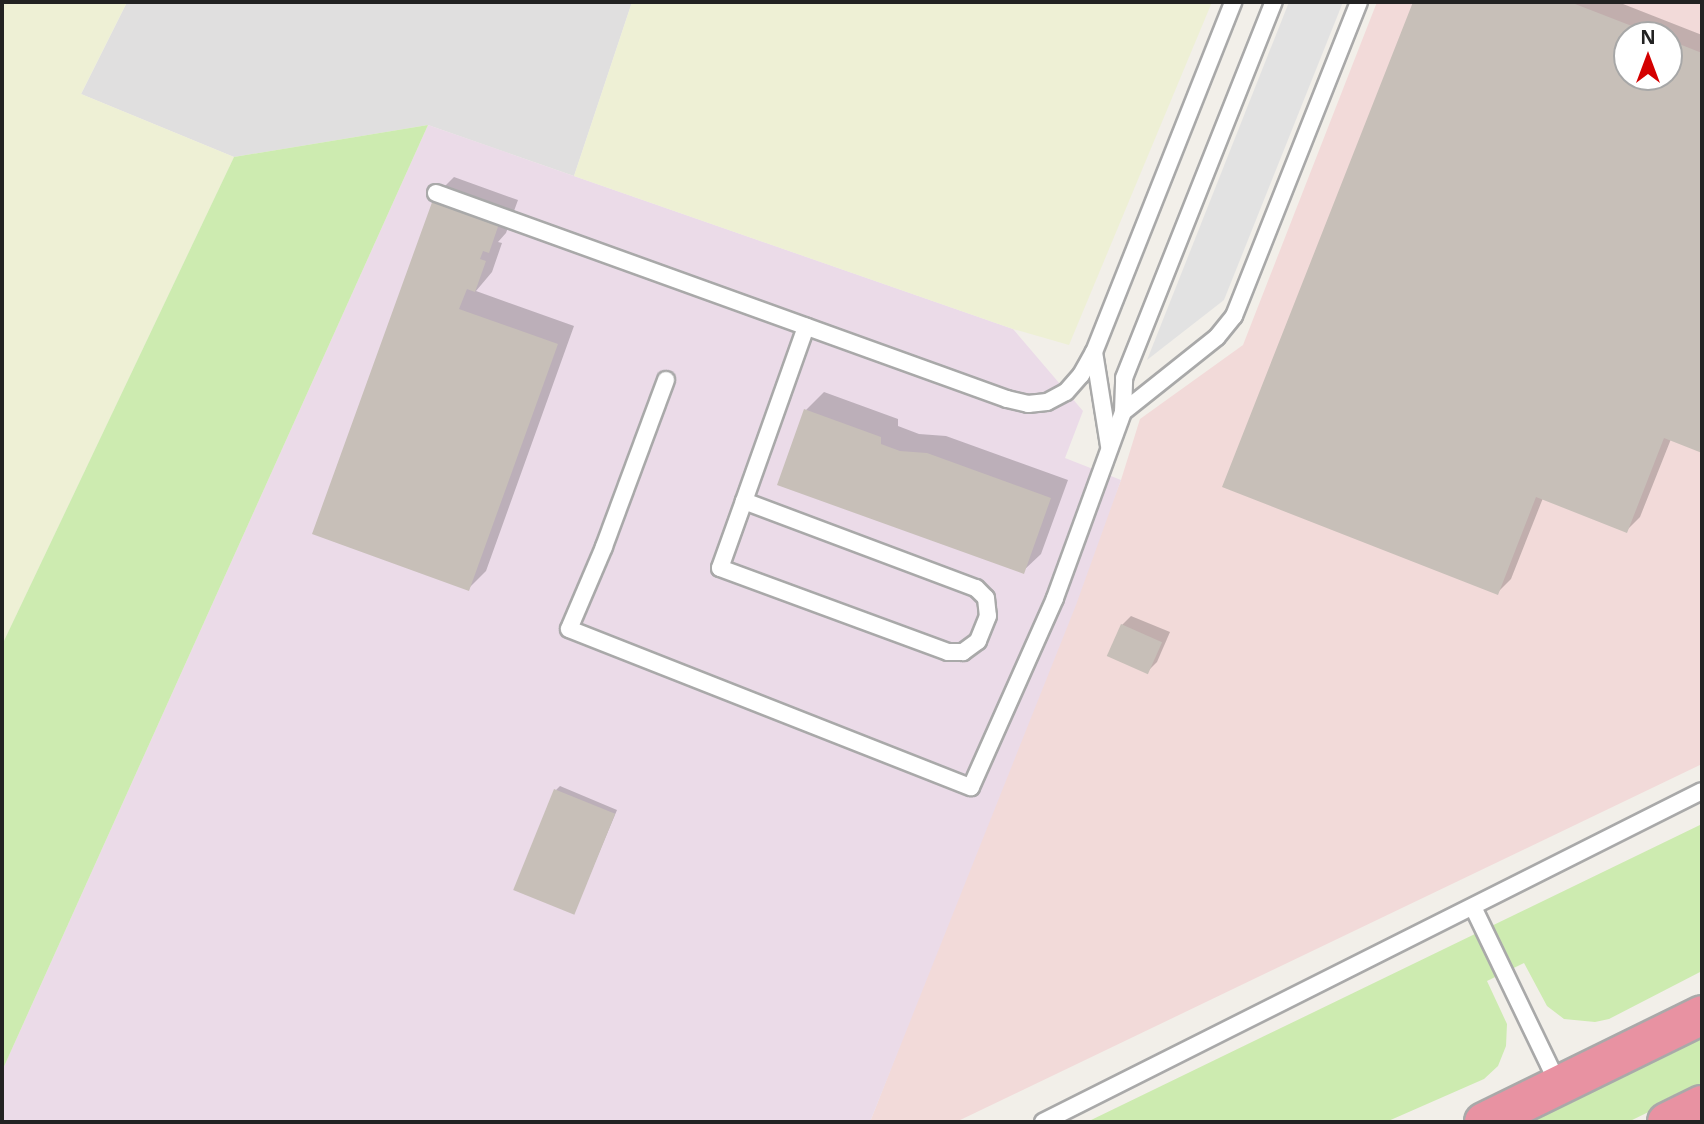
<!DOCTYPE html>
<html>
<head>
<meta charset="utf-8">
<style>
	body { margin:0 }
	#map { position:relative; width:1704px; height:1124px; overflow:hidden; background:#f2efe9; font-family:"Open Sans",sans-serif }
	div>[style] { position:absolute }
	.residential>* { inset:0; background:#e0dfdf }
	.commercial>* { inset:0; background:#f2dad9 }
	.industrial>* { inset:0; background:#ebdbe8 }
	.farmland>* { inset:0; background:#eef0d5 }
	.grass>* { inset:0; background:#cdebb0 }
	.parking>* { inset:0; background:#e2e2e2 }
	.shadow>* { inset:0; background:#0003 }
	.building>* { inset:0; background:#c7bfb8; transform-origin:0 0 }
	.roads { filter:drop-shadow(2px 0 #a9a9a9) drop-shadow(-2px 0 #a9a9a9) drop-shadow(0 2px #a9a9a9) drop-shadow(0 -2px #a9a9a9) }
	.lane>* { height:16px; margin:-8px; padding:0 8px; transform-origin:8px; border-radius:8px; background:#fff }
	.highway>* { height:38px; margin:-19px; padding:0 19px; transform-origin:19px; border-radius:19px; background:#e892a2 }
	span { translate:-50% -50%; white-space:nowrap; text-align:center; line-height:1.15; -webkit-text-stroke:6px #fff; paint-order:stroke }
	.frame { position:absolute; inset:0; border:4px solid #222; pointer-events:none }
	.north { position:absolute; left:1613px; top:21px; width:70px; height:70px; box-sizing:border-box; background:#fff; border:2px solid #a7a7a7; border-radius:50%; rotate:0deg; font-size:19px; font-weight:700; line-height:28px; text-align:center; color:#222 }
	.north::after { content:''; display:block; margin:auto; width:24px; height:32px; background:#d40000; clip-path:polygon(50% 0,100% 100%,50% 72%,0 100%) }
</style>
</head>
<body>
<div id="map">
	<div class="residential">
		<div style="clip-path:polygon(127px 2px,632px 2px,574px 176px,428px 125px,234px 157px,81px 94px)"></div>
	</div>
	<div class="commercial">
		<div style="clip-path:polygon(evenodd,1377px 2px,1702px 2px,1702px 764px,956px 1122px,870px 1122px,1121px 480px,1140px 419px,1243px 345px,1377px 2px,1627px 35px,1669px 35px,1669px 77px,1627px 77px,1627px 35px)"></div>
	</div>
	<div class="industrial">
		<div style="clip-path:polygon(428px 125px,1013px 329px,1083px 411px,1065px 458px,1121px 480px,1076px 605px,870px 1122px,2px 1122px,2px 1071px)"></div>
	</div>
	<div class="farmland">
		<div style="clip-path:polygon(2px 2px,127px 2px,81px 94px,234px 157px,2px 645px)"></div>
		<div style="clip-path:polygon(632px 2px,1212px 2px,1069px 345px,1013px 329px,574px 176px)"></div>
	</div>
	<div class="grass">
		<div style="clip-path:polygon(428px 125px,2px 1071px,2px 645px,234px 157px)"></div>
		<div style="clip-path:polygon(1702px 824px,1702px 971px,1609px 1019px,1595px 1022px,1564px 1019px,1547px 1006px,1524px 963px,1487px 981px,1507px 1024px,1506px 1046px,1498px 1066px,1484px 1079px,1386px 1122px,1087px 1122px)"></div>
		<div style="clip-path:polygon(1702px 1035px,1702px 1086px,1628px 1122px,1524px 1122px)"></div>
	</div>
	<div class="parking">
		<div style="clip-path:polygon(1289px 2px,1343px 2px,1224px 300px,1147px 360px)"></div>
	</div>
	<div class="shadow">
		<div style="clip-path:polygon(evenodd,1414px 2px,1618px 2px,1702px 35px,1702px 451px,1671px 439px,1640px 517px,1626px 531px,1543px 498px,1511px 579px,1497px 593px,1224px 486px,1414px 2px,1627px 35px,1669px 35px,1669px 77px,1627px 77px,1627px 35px)"></div>
		<div style="clip-path:polygon(454px 177px,518px 200px,506px 233px,498px 242px,502px 243px,492px 272px,476px 291px,574px 326px,486px 571px,468px 589px,436px 195px)"></div>
		<div style="clip-path:polygon(824px 392px,898px 419px,898px 426px,919px 434px,946px 436px,1068px 480px,1041px 554px,1023px 571px,806px 410px)"></div>
		<div style="clip-path:polygon(1131px 616px,1170px 632px,1157px 662px,1148px 671px,1122px 625px)"></div>
		<div style="clip-path:polygon(560px 786px,617px 810px,574px 912px,556px 790px)"></div>
	</div>
	<div class="building">
		<div style="clip-path:polygon(1413px 2px,1570px 2px,1655px 35px,1627px 35px,1627px 77px,1669px 77px,1669px 40px,1702px 53px,1702px 453px,1664px 438px,1627px 533px,1536px 497px,1498px 595px,1222px 487px)"></div>
		<div style="clip-path:polygon(435px 194px,501px 218px,489px 253px,483px 251px,480px 259px,486px 261px,475px 292px,467px 289px,459px 309px,558px 344px,469px 591px,312px 534px)"></div>
		<div style="clip-path:polygon(804px 409px,881px 437px,881px 444px,900px 451px,927px 453px,1051px 498px,1024px 574px,777px 485px)"></div>
		<div style="left:1121px;top:624px;width:45px;height:35px;rotate:24deg"></div>
		<div style="left:554px;top:789px;width:66px;height:109px;rotate:22deg"></div>
	</div>
	<div class="roads">
		<div class="lane">
			<div style="left:436px;top:193px;width:607px;rotate:19.84deg"></div>
			<div style="left:1007px;top:399px;width:22px;rotate:13deg"></div>
			<div style="left:1028px;top:404px;width:19px;rotate:-6deg"></div>
			<div style="left:1047px;top:402px;width:21px;rotate:-28deg"></div>
			<div style="left:1066px;top:392px;width:23px;rotate:-49deg"></div>
			<div style="left:1081px;top:375px;width:26px;rotate:-61deg"></div>
			<div style="left:1094px;top:352px;width:377px;rotate:-68.3deg"></div>
			<div style="left:1094px;top:352px;width:95px;rotate:80.9deg"></div>
			<div style="left:666px;top:380px;width:178px;rotate:110.4deg"></div>
			<div style="left:604px;top:547px;width:89px;rotate:113.1deg"></div>
			<div style="left:569px;top:629px;width:432px;rotate:21.5deg"></div>
			<div style="left:971px;top:787px;width:207px;rotate:-66deg"></div>
			<div style="left:1055px;top:598px;width:198px;rotate:-69.9deg"></div>
			<div style="left:1123px;top:412px;width:120px;rotate:-38.6deg"></div>
			<div style="left:1217px;top:337px;width:27px;rotate:-51deg"></div>
			<div style="left:1234px;top:316px;width:338px;rotate:-68.3deg"></div>
			<div style="left:1123px;top:412px;width:34px;rotate:-88deg"></div>
			<div style="left:1124px;top:378px;width:405px;rotate:-68.3deg"></div>
			<div style="left:744px;top:501px;width:248px;rotate:20.6deg"></div>
			<div style="left:976px;top:588px;width:14px;rotate:45deg"></div>
			<div style="left:986px;top:598px;width:18px;rotate:84deg"></div>
			<div style="left:988px;top:616px;width:27px;rotate:112deg"></div>
			<div style="left:978px;top:641px;width:19px;rotate:144deg"></div>
			<div style="left:963px;top:652px;width:15px;rotate:180deg"></div>
			<div style="left:948px;top:652px;width:243px;rotate:-159.8deg"></div>
			<div style="left:720px;top:568px;width:71px;rotate:-70.3deg"></div>
			<div style="left:744px;top:501px;width:185px;rotate:-70.4deg"></div>
			<div style="left:1473px;top:907px;width:199px;rotate:64.3deg"></div>
			<div style="left:1043px;top:1122px;width:737px;rotate:-26.67deg"></div>
		</div>
		<div class="highway">
			<div style="left:1484px;top:1122px;width:243px;rotate:-26.1deg"></div>
			<div style="left:1667px;top:1122px;width:39px;rotate:-26deg"></div>
		</div>
	</div>
	<div class="frame"></div>
	<div class="north">N</div>
</div>
</body>
</html>
